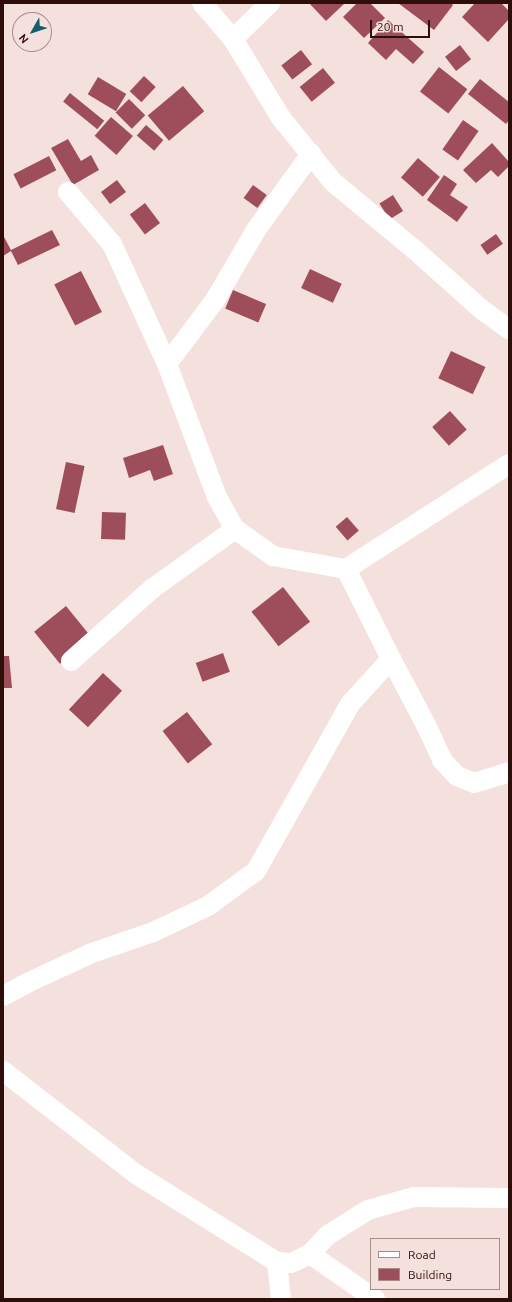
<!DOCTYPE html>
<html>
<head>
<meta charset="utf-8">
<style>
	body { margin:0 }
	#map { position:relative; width:512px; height:1302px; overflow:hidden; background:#f4e1dd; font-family:Ubuntu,sans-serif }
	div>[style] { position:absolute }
	.building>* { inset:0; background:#9e4d5a; transform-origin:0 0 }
	.street>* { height:20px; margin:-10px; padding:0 10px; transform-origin:10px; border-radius:10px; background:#fff }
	span { translate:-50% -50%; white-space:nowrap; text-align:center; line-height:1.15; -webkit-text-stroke:3.5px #f4e1dd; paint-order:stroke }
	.frame { position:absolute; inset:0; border:4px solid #2e0e09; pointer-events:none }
	.legend { position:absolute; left:370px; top:1238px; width:130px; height:52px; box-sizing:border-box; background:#f4e1dd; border:1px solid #a58d88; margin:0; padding:5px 7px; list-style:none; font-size:12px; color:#2e0e09 }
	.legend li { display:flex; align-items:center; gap:8px; height:20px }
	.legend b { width:20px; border:1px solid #a58d88 }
	.north { position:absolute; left:12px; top:12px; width:40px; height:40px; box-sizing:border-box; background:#f4e1dd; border:1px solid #a58d88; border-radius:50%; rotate:231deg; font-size:11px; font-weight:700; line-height:16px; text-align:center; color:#2e0e09 }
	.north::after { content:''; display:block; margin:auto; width:14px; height:18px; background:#13606c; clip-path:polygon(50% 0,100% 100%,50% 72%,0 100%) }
	.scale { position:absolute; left:370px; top:20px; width:60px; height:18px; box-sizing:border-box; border:2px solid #2e0e09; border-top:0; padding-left:5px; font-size:12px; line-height:14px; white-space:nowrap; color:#2e0e09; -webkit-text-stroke:3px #f4e1dd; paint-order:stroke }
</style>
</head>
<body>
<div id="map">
	<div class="building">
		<div style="clip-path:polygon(309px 3px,345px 3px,326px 21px)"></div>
		<div style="clip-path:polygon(357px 3px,370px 3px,385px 18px,364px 38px,343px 17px)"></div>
		<div style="clip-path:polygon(398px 3px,451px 3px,453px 5px,434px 30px)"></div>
		<div style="clip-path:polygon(475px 3px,501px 3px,509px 11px,509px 19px,488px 42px,462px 17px)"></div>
		<div style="clip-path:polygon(388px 20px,424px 52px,413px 64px,396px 49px,386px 60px,368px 43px)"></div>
		<div style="left:460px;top:45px;width:18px;height:19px;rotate:52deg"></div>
		<div style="left:301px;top:50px;width:18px;height:25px;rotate:52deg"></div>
		<div style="left:439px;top:67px;width:36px;height:31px;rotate:38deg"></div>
		<div style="left:323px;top:68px;width:19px;height:30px;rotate:51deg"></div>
		<div style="left:144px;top:76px;width:16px;height:21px;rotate:43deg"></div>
		<div style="left:98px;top:77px;width:33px;height:20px;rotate:31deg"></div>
		<div style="clip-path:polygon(480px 79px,509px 102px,509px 120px,506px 124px,468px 94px)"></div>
		<div style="left:183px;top:86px;width:33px;height:46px;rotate:50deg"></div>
		<div style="left:70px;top:93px;width:44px;height:11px;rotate:39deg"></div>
		<div style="left:129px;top:99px;width:23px;height:19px;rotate:45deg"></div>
		<div style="left:111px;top:117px;width:29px;height:25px;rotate:41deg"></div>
		<div style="left:463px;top:120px;width:19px;height:36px;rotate:35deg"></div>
		<div style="left:146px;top:125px;width:23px;height:14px;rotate:41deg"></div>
		<div style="clip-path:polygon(68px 139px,81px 161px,91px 155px,99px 170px,73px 185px,51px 148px)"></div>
		<div style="clip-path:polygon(492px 143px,509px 162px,509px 166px,498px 177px,491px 170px,476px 183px,463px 170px)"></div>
		<div style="left:49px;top:156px;width:16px;height:40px;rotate:63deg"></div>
		<div style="left:418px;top:158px;width:29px;height:26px;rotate:41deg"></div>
		<div style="clip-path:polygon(444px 175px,457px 184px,450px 195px,468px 207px,457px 222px,427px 200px)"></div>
		<div style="left:117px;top:180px;width:15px;height:20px;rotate:53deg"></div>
		<div style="left:253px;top:185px;width:17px;height:16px;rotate:36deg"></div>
		<div style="left:393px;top:195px;width:19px;height:16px;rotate:58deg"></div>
		<div style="left:145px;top:203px;width:25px;height:19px;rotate:53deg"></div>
		<div style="clip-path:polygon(52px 230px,60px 245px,18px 265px,11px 251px,3px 256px,3px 235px,11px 250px)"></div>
		<div style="left:496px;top:234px;width:12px;height:19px;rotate:55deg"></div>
		<div style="left:310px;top:269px;width:35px;height:21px;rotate:25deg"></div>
		<div style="left:81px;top:271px;width:46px;height:30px;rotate:63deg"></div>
		<div style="left:233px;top:290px;width:36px;height:20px;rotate:23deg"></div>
		<div style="left:451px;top:351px;width:38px;height:30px;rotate:25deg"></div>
		<div style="left:450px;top:411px;width:25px;height:24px;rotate:48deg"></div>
		<div style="clip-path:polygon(163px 445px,173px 474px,154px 481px,150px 470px,129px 478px,123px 458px)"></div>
		<div style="left:66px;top:462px;width:19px;height:48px;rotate:12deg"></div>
		<div style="left:102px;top:512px;width:24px;height:27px;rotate:2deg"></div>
		<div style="left:347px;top:517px;width:18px;height:15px;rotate:49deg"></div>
		<div style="left:283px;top:587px;width:44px;height:40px;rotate:52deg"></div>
		<div style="left:66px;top:606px;width:41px;height:41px;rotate:51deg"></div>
		<div style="left:223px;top:653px;width:20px;height:29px;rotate:70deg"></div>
		<div style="clip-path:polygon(3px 656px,9px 656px,12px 688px,3px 688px)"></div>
		<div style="left:103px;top:673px;width:26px;height:50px;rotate:43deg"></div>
		<div style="left:187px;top:712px;width:41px;height:31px;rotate:52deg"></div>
	</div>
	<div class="street">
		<div style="left:202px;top:3px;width:48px;rotate:49.3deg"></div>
		<div style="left:233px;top:39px;width:92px;rotate:58.7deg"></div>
		<div style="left:281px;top:118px;width:82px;rotate:50.9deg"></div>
		<div style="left:333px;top:182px;width:107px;rotate:39.7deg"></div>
		<div style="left:415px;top:250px;width:89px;rotate:41.8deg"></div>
		<div style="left:481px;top:309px;width:34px;rotate:36deg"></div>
		<div style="left:233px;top:39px;width:52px;rotate:-44.2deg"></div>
		<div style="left:68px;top:192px;width:68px;rotate:49.8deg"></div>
		<div style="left:112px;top:244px;width:132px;rotate:65.4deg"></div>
		<div style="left:167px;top:364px;width:142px;rotate:69.4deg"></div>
		<div style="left:217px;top:497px;width:37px;rotate:61deg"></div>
		<div style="left:235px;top:529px;width:47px;rotate:35.4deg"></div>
		<div style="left:273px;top:556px;width:74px;rotate:10.1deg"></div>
		<div style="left:346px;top:569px;width:194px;rotate:-32.8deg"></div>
		<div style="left:167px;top:364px;width:80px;rotate:-53.1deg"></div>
		<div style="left:215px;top:300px;width:81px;rotate:-59.6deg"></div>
		<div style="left:256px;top:230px;width:94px;rotate:-54.1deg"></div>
		<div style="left:346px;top:569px;width:101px;rotate:63.4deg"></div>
		<div style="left:391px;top:659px;width:75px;rotate:62.1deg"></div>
		<div style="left:426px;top:725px;width:38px;rotate:65deg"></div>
		<div style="left:442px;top:760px;width:22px;rotate:47deg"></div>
		<div style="left:457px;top:776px;width:18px;rotate:22deg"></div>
		<div style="left:474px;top:783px;width:37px;rotate:-17deg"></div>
		<div style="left:71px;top:661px;width:110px;rotate:-41.7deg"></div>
		<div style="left:153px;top:588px;width:101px;rotate:-35.7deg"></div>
		<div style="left:3px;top:996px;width:30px;rotate:-28deg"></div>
		<div style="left:29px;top:982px;width:69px;rotate:-24.7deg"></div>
		<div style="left:92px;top:953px;width:65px;rotate:-19deg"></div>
		<div style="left:153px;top:932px;width:61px;rotate:-25.3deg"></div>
		<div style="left:208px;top:906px;width:59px;rotate:-36.1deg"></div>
		<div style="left:256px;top:871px;width:192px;rotate:-60.6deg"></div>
		<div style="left:350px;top:704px;width:61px;rotate:-47.7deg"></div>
		<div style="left:3px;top:1071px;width:168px;rotate:37.8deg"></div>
		<div style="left:136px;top:1174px;width:166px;rotate:32deg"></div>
		<div style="left:277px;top:1262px;width:14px;rotate:4deg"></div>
		<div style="left:291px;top:1263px;width:21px;rotate:-25deg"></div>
		<div style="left:310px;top:1254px;width:26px;rotate:-47deg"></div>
		<div style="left:328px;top:1235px;width:47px;rotate:-32deg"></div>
		<div style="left:368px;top:1210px;width:48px;rotate:-15.8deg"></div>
		<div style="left:414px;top:1197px;width:95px;rotate:0.6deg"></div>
		<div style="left:310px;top:1254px;width:79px;rotate:34.7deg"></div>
		<div style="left:277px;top:1262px;width:37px;rotate:84deg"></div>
	</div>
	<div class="frame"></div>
	<ul class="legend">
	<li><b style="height:5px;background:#fff"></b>Road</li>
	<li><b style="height:11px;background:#9e4d5a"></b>Building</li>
	</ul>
	<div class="north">N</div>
	<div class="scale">20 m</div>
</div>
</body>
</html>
